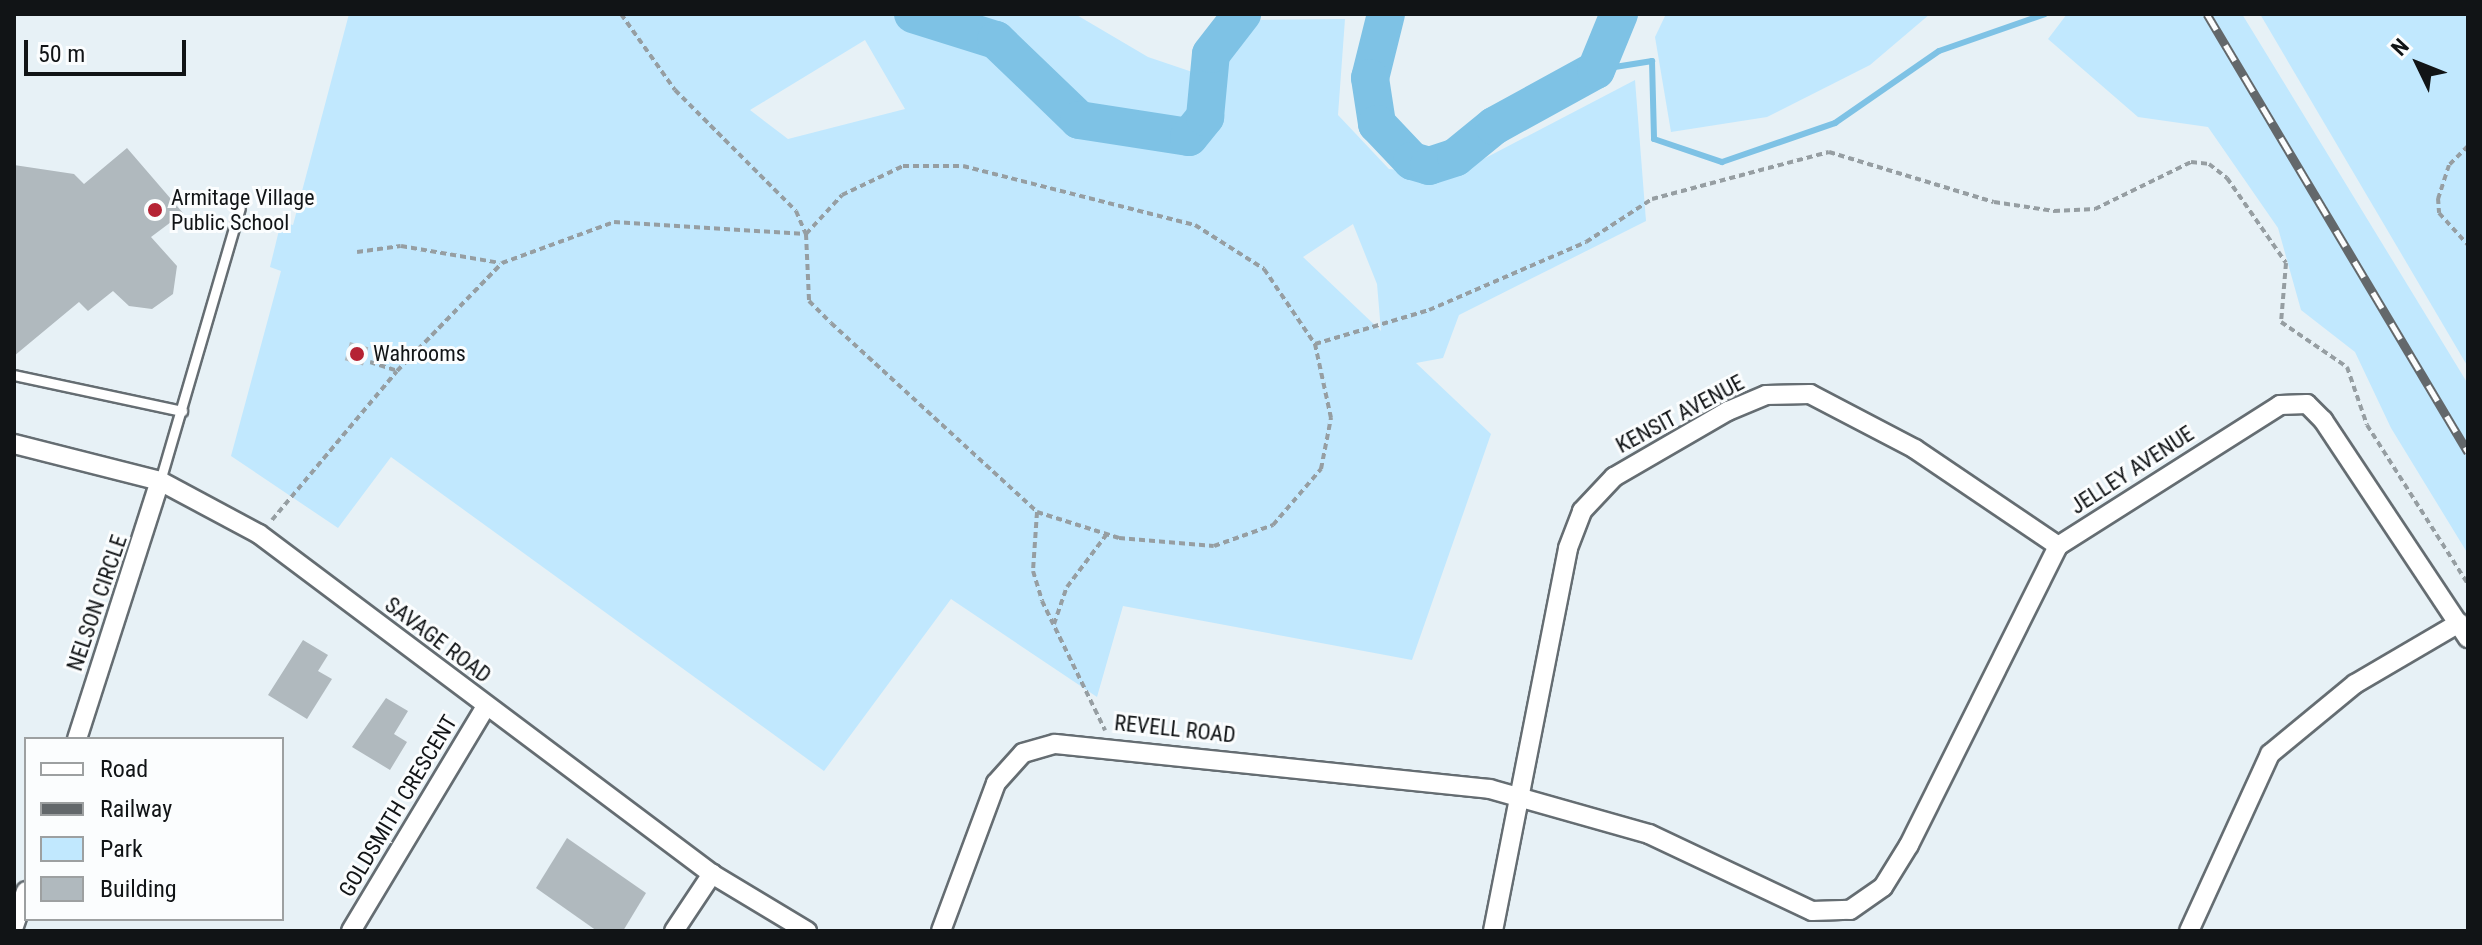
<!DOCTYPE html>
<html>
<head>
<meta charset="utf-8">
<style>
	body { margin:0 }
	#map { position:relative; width:2482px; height:945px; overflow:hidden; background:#e7f1f6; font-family:"Roboto Condensed",sans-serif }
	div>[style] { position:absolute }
	.green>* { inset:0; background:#c1e8fe }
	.stream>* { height:6px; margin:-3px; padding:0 3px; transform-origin:3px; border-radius:3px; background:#7ec2e5 }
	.river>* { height:38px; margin:-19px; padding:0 19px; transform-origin:19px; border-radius:19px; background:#7ec2e5 }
	.building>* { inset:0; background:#b0b9be; transform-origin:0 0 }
	.path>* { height:4px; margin-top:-2px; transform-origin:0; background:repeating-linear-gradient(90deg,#969ea2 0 6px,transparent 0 10px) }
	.roads { filter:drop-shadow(2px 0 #656d72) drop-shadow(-2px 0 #656d72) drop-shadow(0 2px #656d72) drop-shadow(0 -2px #656d72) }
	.service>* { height:9px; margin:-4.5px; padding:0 4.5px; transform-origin:4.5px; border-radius:4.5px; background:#fff }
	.minor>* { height:18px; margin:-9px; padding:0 9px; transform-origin:9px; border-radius:9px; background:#fff }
	.rail>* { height:9px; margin-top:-4.5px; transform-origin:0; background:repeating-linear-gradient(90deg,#fbfdfe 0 18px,#63686b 0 36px); box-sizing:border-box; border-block:2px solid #63686b }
	.dots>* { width:22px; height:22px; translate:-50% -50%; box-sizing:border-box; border:4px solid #fbfdfe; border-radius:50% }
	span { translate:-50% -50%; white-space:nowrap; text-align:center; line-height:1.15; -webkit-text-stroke:6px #fbfdfe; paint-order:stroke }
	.poi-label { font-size:22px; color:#111416 }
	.left { translate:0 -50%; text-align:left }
	.street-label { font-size:22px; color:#111416 }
	.frame { position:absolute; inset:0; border:16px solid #111416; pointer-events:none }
	.legend { position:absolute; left:24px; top:737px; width:260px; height:184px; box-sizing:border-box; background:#fbfdfe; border:2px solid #9da0a1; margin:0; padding:10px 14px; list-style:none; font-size:24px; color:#111416 }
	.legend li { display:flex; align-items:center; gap:16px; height:40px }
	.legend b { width:40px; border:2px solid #9da0a1 }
	.north { position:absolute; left:2378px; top:24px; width:80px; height:80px; -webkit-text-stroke:6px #fbfdfe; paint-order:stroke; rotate:313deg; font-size:22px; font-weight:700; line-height:32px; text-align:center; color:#111416 }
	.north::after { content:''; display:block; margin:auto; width:28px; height:36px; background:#111416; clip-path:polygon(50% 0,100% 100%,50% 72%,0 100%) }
	.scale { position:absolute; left:24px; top:40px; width:162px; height:36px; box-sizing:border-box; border:4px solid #111416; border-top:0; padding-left:10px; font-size:24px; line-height:28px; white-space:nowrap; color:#111416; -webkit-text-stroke:6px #fbfdfe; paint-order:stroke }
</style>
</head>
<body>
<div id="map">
	<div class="green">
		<div style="clip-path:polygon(evenodd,349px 14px,1075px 14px,1148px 57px,1216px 80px,1251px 20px,1345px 19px,1338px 115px,1389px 169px,1451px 176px,1635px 80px,1646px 221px,1459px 315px,1443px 358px,1416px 363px,1491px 434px,1412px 660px,1123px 606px,1097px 697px,951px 599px,824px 771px,391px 457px,338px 528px,231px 456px,281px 271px,270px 267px,281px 222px,293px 225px,349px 14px,865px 40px,905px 109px,788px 139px,750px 110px,865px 40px,349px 14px,1353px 224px,1377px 284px,1381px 331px,1303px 257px,1353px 224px)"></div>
		<div style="clip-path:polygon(1666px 14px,1930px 14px,1870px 65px,1767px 117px,1671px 132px,1655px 37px)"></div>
		<div style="clip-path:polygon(2067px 14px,2242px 14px,2468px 384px,2468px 554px,2391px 428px,2355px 352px,2301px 310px,2278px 228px,2208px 127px,2138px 117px,2048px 39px)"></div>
		<div style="clip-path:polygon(2260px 14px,2468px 14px,2468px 367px)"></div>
	</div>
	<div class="stream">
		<div style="left:1596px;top:70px;width:57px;rotate:-9.1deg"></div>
		<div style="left:1652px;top:61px;width:78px;rotate:88.5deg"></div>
		<div style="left:1654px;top:139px;width:72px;rotate:18.7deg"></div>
		<div style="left:1722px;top:162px;width:120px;rotate:-19deg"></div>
		<div style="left:1835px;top:123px;width:126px;rotate:-34.7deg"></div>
		<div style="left:1939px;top:51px;width:112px;rotate:-19.2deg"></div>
	</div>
	<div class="river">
		<div style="left:913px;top:14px;width:87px;rotate:17.4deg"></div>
		<div style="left:996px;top:40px;width:115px;rotate:43.9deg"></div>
		<div style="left:1079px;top:120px;width:111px;rotate:8.8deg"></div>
		<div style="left:1189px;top:137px;width:26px;rotate:-51deg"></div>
		<div style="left:1205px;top:117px;width:63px;rotate:-84.6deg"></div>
		<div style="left:1211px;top:54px;width:51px;rotate:-52.2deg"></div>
		<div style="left:1386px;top:14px;width:66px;rotate:104deg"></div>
		<div style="left:1370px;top:78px;width:47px;rotate:81.3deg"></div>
		<div style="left:1377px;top:124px;width:51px;rotate:46.6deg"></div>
		<div style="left:1412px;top:161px;width:18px;rotate:16deg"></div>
		<div style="left:1429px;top:166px;width:28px;rotate:-18deg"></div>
		<div style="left:1456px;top:157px;width:49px;rotate:-39.2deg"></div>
		<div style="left:1494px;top:126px;width:116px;rotate:-28.8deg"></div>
		<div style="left:1596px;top:70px;width:61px;rotate:-67.7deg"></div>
	</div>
	<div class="building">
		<div style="clip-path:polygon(127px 148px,183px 213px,151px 237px,177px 266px,173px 294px,152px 309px,129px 306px,113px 291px,88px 311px,79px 302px,14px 356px,14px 165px,74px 174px,84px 184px)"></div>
		<div style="left:350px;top:342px;width:19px;height:19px;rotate:16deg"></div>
		<div style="clip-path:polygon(303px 640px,328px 655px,318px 671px,332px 679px,307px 719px,268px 695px)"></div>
		<div style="clip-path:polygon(386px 698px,408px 711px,394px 734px,407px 742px,390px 770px,352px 747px)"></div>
		<div style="clip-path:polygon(567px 838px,646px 893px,623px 931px,597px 931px,536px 888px)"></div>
	</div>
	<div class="path">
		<div style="left:621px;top:14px;width:93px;rotate:54.6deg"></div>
		<div style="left:675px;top:90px;width:171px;rotate:45deg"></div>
		<div style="left:796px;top:211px;width:25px;rotate:67deg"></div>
		<div style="left:806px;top:234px;width:53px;rotate:-47.3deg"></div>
		<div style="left:842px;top:195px;width:68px;rotate:-25.4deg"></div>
		<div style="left:903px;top:166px;width:60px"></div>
		<div style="left:963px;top:166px;width:239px;rotate:14.3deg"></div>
		<div style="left:1195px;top:225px;width:82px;rotate:32.5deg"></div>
		<div style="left:1264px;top:269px;width:91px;rotate:55.8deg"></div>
		<div style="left:1315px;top:344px;width:119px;rotate:-16.6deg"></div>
		<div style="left:1429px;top:310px;width:171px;rotate:-23.4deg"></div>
		<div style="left:1586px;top:242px;width:79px;rotate:-33.1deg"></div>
		<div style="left:1652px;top:199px;width:183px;rotate:-14.9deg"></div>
		<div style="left:1829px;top:152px;width:172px;rotate:16.9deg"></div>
		<div style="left:1994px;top:202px;width:61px;rotate:8.5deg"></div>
		<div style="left:2054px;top:211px;width:41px;rotate:-2.8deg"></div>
		<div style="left:2095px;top:209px;width:107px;rotate:-26.1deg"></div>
		<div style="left:2191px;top:162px;width:18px;rotate:6deg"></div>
		<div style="left:2209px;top:164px;width:23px;rotate:38deg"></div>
		<div style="left:2227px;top:178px;width:103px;rotate:55.2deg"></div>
		<div style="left:2286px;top:263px;width:59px;rotate:94.8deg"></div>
		<div style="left:2281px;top:322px;width:80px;rotate:34.3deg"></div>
		<div style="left:2347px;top:367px;width:61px;rotate:71deg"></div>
		<div style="left:2367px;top:425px;width:188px;rotate:57.6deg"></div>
		<div style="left:2468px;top:146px;width:27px;rotate:135deg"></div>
		<div style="left:2449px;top:165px;width:35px;rotate:108deg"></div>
		<div style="left:2438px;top:198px;width:15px;rotate:86deg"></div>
		<div style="left:2439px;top:213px;width:43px;rotate:47.8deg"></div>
		<div style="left:357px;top:252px;width:44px;rotate:-7.8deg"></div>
		<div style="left:401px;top:246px;width:100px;rotate:9.7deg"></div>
		<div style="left:370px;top:362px;width:28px;rotate:18deg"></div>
		<div style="left:1037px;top:512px;width:59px;rotate:93.9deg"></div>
		<div style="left:1033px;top:571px;width:31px;rotate:73deg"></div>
		<div style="left:1042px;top:601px;width:144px;rotate:64deg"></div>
		<div style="left:272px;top:520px;width:194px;rotate:-50deg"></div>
		<div style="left:397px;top:371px;width:151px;rotate:-45.8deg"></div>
		<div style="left:502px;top:263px;width:119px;rotate:-20.1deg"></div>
		<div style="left:614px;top:222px;width:192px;rotate:3.6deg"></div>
		<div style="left:806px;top:234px;width:67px;rotate:87.4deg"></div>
		<div style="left:809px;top:301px;width:31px;rotate:45deg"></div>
		<div style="left:831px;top:323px;width:280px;rotate:42.5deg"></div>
		<div style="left:1037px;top:512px;width:86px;rotate:17.6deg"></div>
		<div style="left:1119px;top:538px;width:95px;rotate:4.8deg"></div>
		<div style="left:1214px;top:546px;width:63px;rotate:-19.6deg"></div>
		<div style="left:1273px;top:525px;width:74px;rotate:-49.4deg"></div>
		<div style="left:1321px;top:469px;width:52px;rotate:-78.9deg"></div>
		<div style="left:1331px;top:418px;width:76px;rotate:-102.2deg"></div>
		<div style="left:1054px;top:624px;width:39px;rotate:-71deg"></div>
		<div style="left:1067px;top:587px;width:66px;rotate:-53deg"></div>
	</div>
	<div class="roads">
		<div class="service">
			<div style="left:14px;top:375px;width:172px;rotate:12.1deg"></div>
			<div style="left:160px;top:481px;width:284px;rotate:-73.7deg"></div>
		</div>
		<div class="minor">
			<div style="left:14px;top:444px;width:151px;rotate:14.2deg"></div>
			<div style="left:160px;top:481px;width:112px;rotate:28.2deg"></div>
			<div style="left:259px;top:534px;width:566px;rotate:36.89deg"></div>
			<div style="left:712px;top:874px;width:111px;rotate:31deg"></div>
			<div style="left:77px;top:739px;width:271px;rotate:-72.2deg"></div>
			<div style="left:14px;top:926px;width:37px;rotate:-71deg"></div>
			<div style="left:351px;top:931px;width:262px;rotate:-59deg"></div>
			<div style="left:674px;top:931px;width:69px;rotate:-56.3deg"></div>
			<div style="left:941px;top:931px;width:158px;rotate:-69.6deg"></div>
			<div style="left:996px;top:783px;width:40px;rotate:-48deg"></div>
			<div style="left:1023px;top:753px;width:33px;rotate:-16deg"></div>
			<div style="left:1055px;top:744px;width:437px;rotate:5.9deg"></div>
			<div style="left:1490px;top:789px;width:165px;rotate:15.8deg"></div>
			<div style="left:1649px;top:834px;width:180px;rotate:25.3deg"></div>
			<div style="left:1812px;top:911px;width:38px;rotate:-2deg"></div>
			<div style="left:1850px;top:910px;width:40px;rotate:-34.9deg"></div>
			<div style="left:1883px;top:887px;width:49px;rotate:-58.2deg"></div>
			<div style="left:1909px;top:845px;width:334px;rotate:-63.5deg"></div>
			<div style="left:2058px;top:546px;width:263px;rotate:-32.4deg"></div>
			<div style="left:2280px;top:405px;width:27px;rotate:-2deg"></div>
			<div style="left:2307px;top:404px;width:23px;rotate:45deg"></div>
			<div style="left:2323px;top:420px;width:262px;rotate:56.4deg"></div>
			<div style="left:1493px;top:931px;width:390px;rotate:-78.9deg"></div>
			<div style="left:1568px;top:548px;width:40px;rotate:-69deg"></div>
			<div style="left:1582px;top:511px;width:47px;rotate:-46.7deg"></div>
			<div style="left:1614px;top:477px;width:132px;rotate:-30.1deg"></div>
			<div style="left:1728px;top:411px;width:41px;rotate:-22.8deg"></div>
			<div style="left:1766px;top:395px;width:44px;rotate:-1.3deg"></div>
			<div style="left:1810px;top:394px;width:119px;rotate:27.6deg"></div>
			<div style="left:1915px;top:449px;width:173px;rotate:34.1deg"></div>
			<div style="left:2189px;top:931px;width:195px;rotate:-65.4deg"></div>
			<div style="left:2270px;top:754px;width:110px;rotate:-39.5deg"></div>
			<div style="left:2355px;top:684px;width:121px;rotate:-30.4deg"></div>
		</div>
	</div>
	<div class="rail">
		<div style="left:2207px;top:14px;width:510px;rotate:59.21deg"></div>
	</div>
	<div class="dots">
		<div style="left:155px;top:210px;background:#b52334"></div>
		<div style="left:357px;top:354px;background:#b52334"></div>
	</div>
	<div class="poi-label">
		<span class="left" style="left:171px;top:210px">Armitage Village<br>Public School</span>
		<span class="left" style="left:373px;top:354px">Wahrooms</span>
	</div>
	<div class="street-label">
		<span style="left:1680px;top:414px;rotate:-28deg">KENSIT AVENUE</span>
		<span style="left:2132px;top:470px;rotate:-33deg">JELLEY AVENUE</span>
		<span style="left:97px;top:603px;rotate:-71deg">NELSON CIRCLE</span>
		<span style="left:438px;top:640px;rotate:37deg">SAVAGE ROAD</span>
		<span style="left:1175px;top:729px;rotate:6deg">REVELL ROAD</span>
		<span style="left:398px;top:806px;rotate:-59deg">GOLDSMITH CRESCENT</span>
	</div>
	<div class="frame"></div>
	<ul class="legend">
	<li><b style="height:10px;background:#fff"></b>Road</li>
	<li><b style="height:10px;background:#63686b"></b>Railway</li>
	<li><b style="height:22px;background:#c1e8fe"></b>Park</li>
	<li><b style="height:22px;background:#b0b9be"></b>Building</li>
	</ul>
	<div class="north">N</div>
	<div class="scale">50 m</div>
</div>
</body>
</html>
